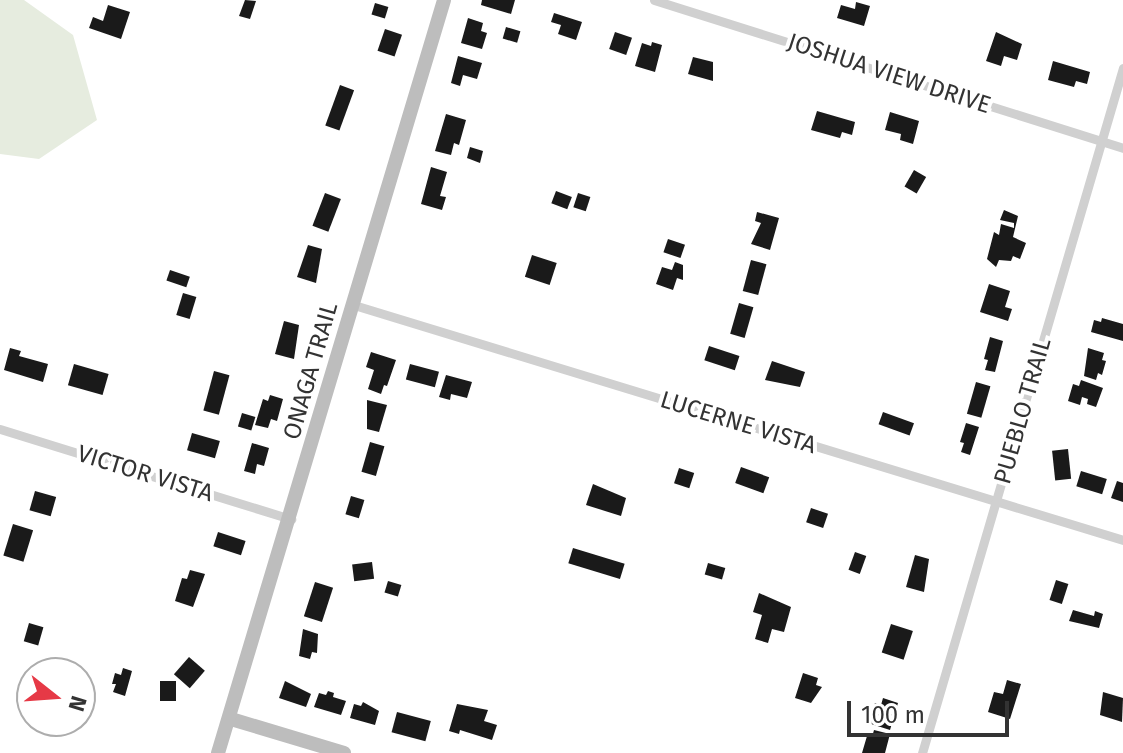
<!DOCTYPE html>
<html>
<head>
<meta charset="utf-8">
<style>
	body { margin:0 }
	#map { position:relative; width:1123px; height:753px; overflow:hidden; background:#fff; font-family:"Fira Sans",sans-serif }
	div>[style] { position:absolute }
	.green>* { inset:0; background:#e6ecdf }
	.building>* { inset:0; background:#1a1a1a; transform-origin:0 0 }
	.street>* { height:9px; margin:-4.5px; padding:0 4.5px; transform-origin:4.5px; border-radius:4.5px; background:#d0d0d0 }
	.secondary>* { height:14px; margin:-7px; padding:0 7px; transform-origin:7px; border-radius:7px; background:#bdbdbd }
	span { translate:-50% -50%; white-space:nowrap; text-align:center; line-height:1.15; -webkit-text-stroke:8px #fff; paint-order:stroke }
	.street-label { font-size:24px; color:#333 }
	.north { position:absolute; left:16px; top:657px; width:80px; height:80px; box-sizing:border-box; background:#fff; border:2px solid #adadad; border-radius:50%; rotate:107deg; font-size:22px; font-weight:700; line-height:32px; text-align:center; color:#333 }
	.north::after { content:''; display:block; margin:auto; width:28px; height:36px; background:#e63946; clip-path:polygon(50% 0,100% 100%,50% 72%,0 100%) }
	.scale { position:absolute; left:847px; top:701px; width:162px; height:36px; box-sizing:border-box; border:4px solid #333; border-top:0; padding-left:10px; font-size:24px; line-height:28px; white-space:nowrap; color:#333; -webkit-text-stroke:6px #fff; paint-order:stroke }
</style>
</head>
<body>
<div id="map">
	<div class="green">
		<div style="clip-path:polygon(0 0,24px 0,73px 35px,97px 120px,39px 159px,0 154px)"></div>
	</div>
	<div class="building">
		<div style="clip-path:polygon(245px 0,256px 1px,250px 19px,239px 16px)"></div>
		<div style="clip-path:polygon(482px 0,515px 0,511px 14px,481px 5px)"></div>
		<div style="clip-path:polygon(856px 2px,870px 6px,864px 26px,837px 18px,841px 5px,855px 9px)"></div>
		<div style="left:375px;top:3px;width:14px;height:12px;rotate:17deg"></div>
		<div style="clip-path:polygon(108px 5px,130px 12px,121px 39px,89px 28px,93px 17px,103px 21px)"></div>
		<div style="clip-path:polygon(554px 13px,582px 22px,576px 40px,558px 34px,561px 25px,551px 22px)"></div>
		<div style="clip-path:polygon(468px 18px,483px 23px,481px 31px,487px 33px,482px 49px,461px 43px)"></div>
		<div style="left:506px;top:27px;width:15px;height:12px;rotate:16deg"></div>
		<div style="left:385px;top:29px;width:18px;height:23px;rotate:19deg"></div>
		<div style="left:615px;top:32px;width:18px;height:18px;rotate:19deg"></div>
		<div style="clip-path:polygon(996px 32px,1022px 44px,1017px 60px,1004px 56px,1001px 66px,986px 61px)"></div>
		<div style="clip-path:polygon(652px 42px,662px 45px,655px 72px,635px 66px,642px 43px,651px 46px)"></div>
		<div style="clip-path:polygon(458px 56px,482px 63px,477px 79px,463px 75px,460px 86px,451px 83px)"></div>
		<div style="clip-path:polygon(693px 57px,713px 62px,713px 81px,688px 74px)"></div>
		<div style="clip-path:polygon(1053px 61px,1090px 72px,1087px 84px,1076px 81px,1074px 87px,1048px 80px)"></div>
		<div style="left:340px;top:85px;width:15px;height:43px;rotate:20deg"></div>
		<div style="clip-path:polygon(817px 111px,855px 122px,852px 135px,842px 132px,840px 138px,811px 130px)"></div>
		<div style="clip-path:polygon(890px 112px,919px 121px,913px 144px,900px 140px,901px 134px,885px 130px)"></div>
		<div style="clip-path:polygon(446px 114px,466px 120px,459px 145px,454px 143px,451px 155px,435px 151px)"></div>
		<div style="clip-path:polygon(470px 147px,483px 151px,480px 163px,467px 158px)"></div>
		<div style="clip-path:polygon(431px 167px,447px 172px,440px 196px,446px 197px,442px 210px,421px 204px)"></div>
		<div style="left:914px;top:170px;width:14px;height:19px;rotate:30deg"></div>
		<div style="left:556px;top:191px;width:17px;height:13px;rotate:21deg"></div>
		<div style="left:325px;top:193px;width:17px;height:35px;rotate:21deg"></div>
		<div style="left:578px;top:193px;width:13px;height:15px;rotate:18deg"></div>
		<div style="clip-path:polygon(1004px 210px,1018px 216px,1013px 237px,1026px 243px,1020px 259px,1013px 256px,1011px 261px,999px 260px,996px 267px,987px 259px,994px 232px,999px 235px,1001px 224px,1014px 228px,1014px 223px,1000px 220px)"></div>
		<div style="clip-path:polygon(757px 212px,779px 218px,770px 250px,751px 244px,761px 223px,755px 221px)"></div>
		<div style="left:668px;top:239px;width:18px;height:14px;rotate:19deg"></div>
		<div style="clip-path:polygon(308px 245px,322px 249px,316px 283px,297px 277px)"></div>
		<div style="left:532px;top:255px;width:26px;height:23px;rotate:18deg"></div>
		<div style="left:751px;top:260px;width:16px;height:32px;rotate:15deg"></div>
		<div style="clip-path:polygon(675px 262px,683px 265px,683px 280px,677px 278px,673px 290px,656px 284px,662px 267px,672px 270px)"></div>
		<div style="left:170px;top:270px;width:21px;height:11px;rotate:19deg"></div>
		<div style="clip-path:polygon(989px 284px,1010px 291px,1005px 307px,1012px 309px,1008px 321px,980px 312px)"></div>
		<div style="left:183px;top:293px;width:14px;height:23px;rotate:17deg"></div>
		<div style="left:739px;top:303px;width:15px;height:32px;rotate:16deg"></div>
		<div style="clip-path:polygon(1102px 318px,1123px 324px,1123px 341px,1091px 332px,1094px 320px,1101px 322px)"></div>
		<div style="clip-path:polygon(284px 321px,299px 325px,294px 359px,275px 354px)"></div>
		<div style="clip-path:polygon(990px 337px,1003px 341px,995px 372px,985px 370px,988px 360px,984px 359px)"></div>
		<div style="left:709px;top:346px;width:32px;height:15px;rotate:18deg"></div>
		<div style="clip-path:polygon(10px 348px,21px 351px,19px 356px,48px 364px,43px 382px,4px 370px)"></div>
		<div style="clip-path:polygon(1088px 348px,1104px 353px,1102px 360px,1106px 361px,1102px 375px,1098px 373px,1096px 380px,1084px 376px)"></div>
		<div style="clip-path:polygon(371px 352px,396px 360px,387px 386px,384px 385px,381px 394px,368px 389px,374px 370px,366px 367px)"></div>
		<div style="clip-path:polygon(772px 361px,805px 372px,800px 387px,765px 380px)"></div>
		<div style="left:74px;top:364px;width:36px;height:22px;rotate:16deg"></div>
		<div style="left:410px;top:364px;width:30px;height:16px;rotate:15deg"></div>
		<div style="left:214px;top:371px;width:16px;height:41px;rotate:15deg"></div>
		<div style="clip-path:polygon(446px 375px,472px 382px,467px 398px,451px 394px,450px 400px,439px 397px)"></div>
		<div style="clip-path:polygon(1081px 380px,1103px 388px,1096px 407px,1087px 404px,1088px 399px,1082px 397px,1080px 405px,1068px 401px,1073px 384px,1079px 386px)"></div>
		<div style="left:976px;top:382px;width:15px;height:33px;rotate:16deg"></div>
		<div style="clip-path:polygon(270px 395px,283px 399px,277px 421px,271px 419px,268px 428px,255px 425px,263px 399px,268px 401px)"></div>
		<div style="clip-path:polygon(367px 400px,387px 405px,379px 432px,367px 429px)"></div>
		<div style="left:883px;top:412px;width:33px;height:13px;rotate:20deg"></div>
		<div style="left:242px;top:413px;width:14px;height:14px;rotate:17deg"></div>
		<div style="clip-path:polygon(966px 423px,979px 427px,970px 455px,961px 452px,964px 443px,960px 442px)"></div>
		<div style="left:192px;top:433px;width:29px;height:18px;rotate:16deg"></div>
		<div style="left:370px;top:442px;width:15px;height:31px;rotate:16deg"></div>
		<div style="clip-path:polygon(252px 443px,269px 448px,264px 466px,257px 464px,255px 474px,244px 471px)"></div>
		<div style="left:1068px;top:449px;width:30px;height:16px;rotate:84deg"></div>
		<div style="left:741px;top:467px;width:30px;height:17px;rotate:20deg"></div>
		<div style="left:679px;top:468px;width:16px;height:16px;rotate:18deg"></div>
		<div style="left:1081px;top:471px;width:27px;height:16px;rotate:17deg"></div>
		<div style="clip-path:polygon(1117px 481px,1123px 483px,1123px 502px,1111px 498px)"></div>
		<div style="clip-path:polygon(593px 484px,626px 498px,621px 516px,586px 505px)"></div>
		<div style="left:35px;top:491px;width:22px;height:20px;rotate:16deg"></div>
		<div style="left:351px;top:496px;width:14px;height:19px;rotate:17deg"></div>
		<div style="left:811px;top:508px;width:18px;height:15px;rotate:19deg"></div>
		<div style="left:13px;top:524px;width:21px;height:33px;rotate:17deg"></div>
		<div style="left:218px;top:532px;width:29px;height:15px;rotate:18deg"></div>
		<div style="left:573px;top:548px;width:54px;height:16px;rotate:17deg"></div>
		<div style="left:855px;top:552px;width:12px;height:19px;rotate:20deg"></div>
		<div style="clip-path:polygon(915px 555px,929px 559px,924px 592px,906px 587px)"></div>
		<div style="left:372px;top:562px;width:17px;height:20px;rotate:83deg"></div>
		<div style="left:708px;top:563px;width:18px;height:12px;rotate:16deg"></div>
		<div style="clip-path:polygon(190px 570px,205px 574px,193px 607px,175px 601px,182px 578px,187px 579px)"></div>
		<div style="left:1056px;top:580px;width:13px;height:21px;rotate:18deg"></div>
		<div style="left:388px;top:581px;width:14px;height:12px;rotate:17deg"></div>
		<div style="left:315px;top:582px;width:19px;height:36px;rotate:18deg"></div>
		<div style="clip-path:polygon(759px 593px,791px 607px,784px 632px,772px 629px,768px 643px,755px 639px,762px 615px,753px 612px)"></div>
		<div style="clip-path:polygon(1073px 610px,1094px 616px,1095px 611px,1103px 614px,1099px 628px,1069px 621px)"></div>
		<div style="left:29px;top:623px;width:15px;height:19px;rotate:16deg"></div>
		<div style="left:891px;top:624px;width:23px;height:30px;rotate:18deg"></div>
		<div style="clip-path:polygon(303px 629px,318px 634px,317px 653px,312px 652px,310px 659px,299px 656px)"></div>
		<div style="left:189px;top:657px;width:21px;height:23px;rotate:41deg"></div>
		<div style="clip-path:polygon(123px 668px,132px 671px,125px 696px,113px 692px,116px 684px,112px 684px,115px 673px,121px 675px)"></div>
		<div style="clip-path:polygon(803px 673px,818px 678px,816px 685px,822px 687px,811px 703px,795px 698px)"></div>
		<div style="clip-path:polygon(1007px 680px,1021px 684px,1010px 719px,988px 712px,994px 692px,1003px 694px)"></div>
		<div style="left:160px;top:681px;width:16px;height:20px"></div>
		<div style="clip-path:polygon(285px 681px,311px 694px,306px 707px,279px 698px)"></div>
		<div style="clip-path:polygon(328px 691px,334px 693px,333px 697px,346px 701px,341px 715px,314px 707px,319px 693px,326px 695px)"></div>
		<div style="clip-path:polygon(1103px 692px,1123px 698px,1122px 722px,1100px 715px)"></div>
		<div style="clip-path:polygon(883px 698px,898px 703px,890px 730px,868px 723px,875px 703px,881px 705px)"></div>
		<div style="clip-path:polygon(363px 702px,379px 711px,375px 725px,350px 718px,354px 704px,361px 706px)"></div>
		<div style="clip-path:polygon(457px 704px,488px 710px,484px 721px,497px 725px,492px 740px,460px 730px,459px 734px,449px 731px)"></div>
		<div style="left:397px;top:712px;width:35px;height:21px;rotate:15deg"></div>
		<div style="clip-path:polygon(874px 730px,890px 734px,885px 753px,862px 753px,867px 736px,872px 737px)"></div>
	</div>
	<div class="street">
		<div style="left:654px;top:0;width:492px;rotate:17.5deg"></div>
		<div style="left:354px;top:305px;width:804px;rotate:16.99deg"></div>
		<div style="left:0;top:429px;width:305px;rotate:17.2deg"></div>
		<div style="left:922px;top:753px;width:714px;rotate:-73.65deg"></div>
	</div>
	<div class="secondary">
		<div style="left:231px;top:719px;width:118px;rotate:16.7deg"></div>
		<div style="left:218px;top:753px;width:786px;rotate:-73.29deg"></div>
	</div>
	<div class="street-label">
		<span style="left:889px;top:74px;rotate:18deg">JOSHUA VIEW DRIVE</span>
		<span style="left:311px;top:371px;rotate:-74deg">ONAGA TRAIL</span>
		<span style="left:1023px;top:411px;rotate:-74deg">PUEBLO TRAIL</span>
		<span style="left:738px;top:423px;rotate:17deg">LUCERNE VISTA</span>
		<span style="left:145px;top:474px;rotate:17deg">VICTOR VISTA</span>
	</div>
	<div class="north">N</div>
	<div class="scale">100 m</div>
</div>
</body>
</html>
